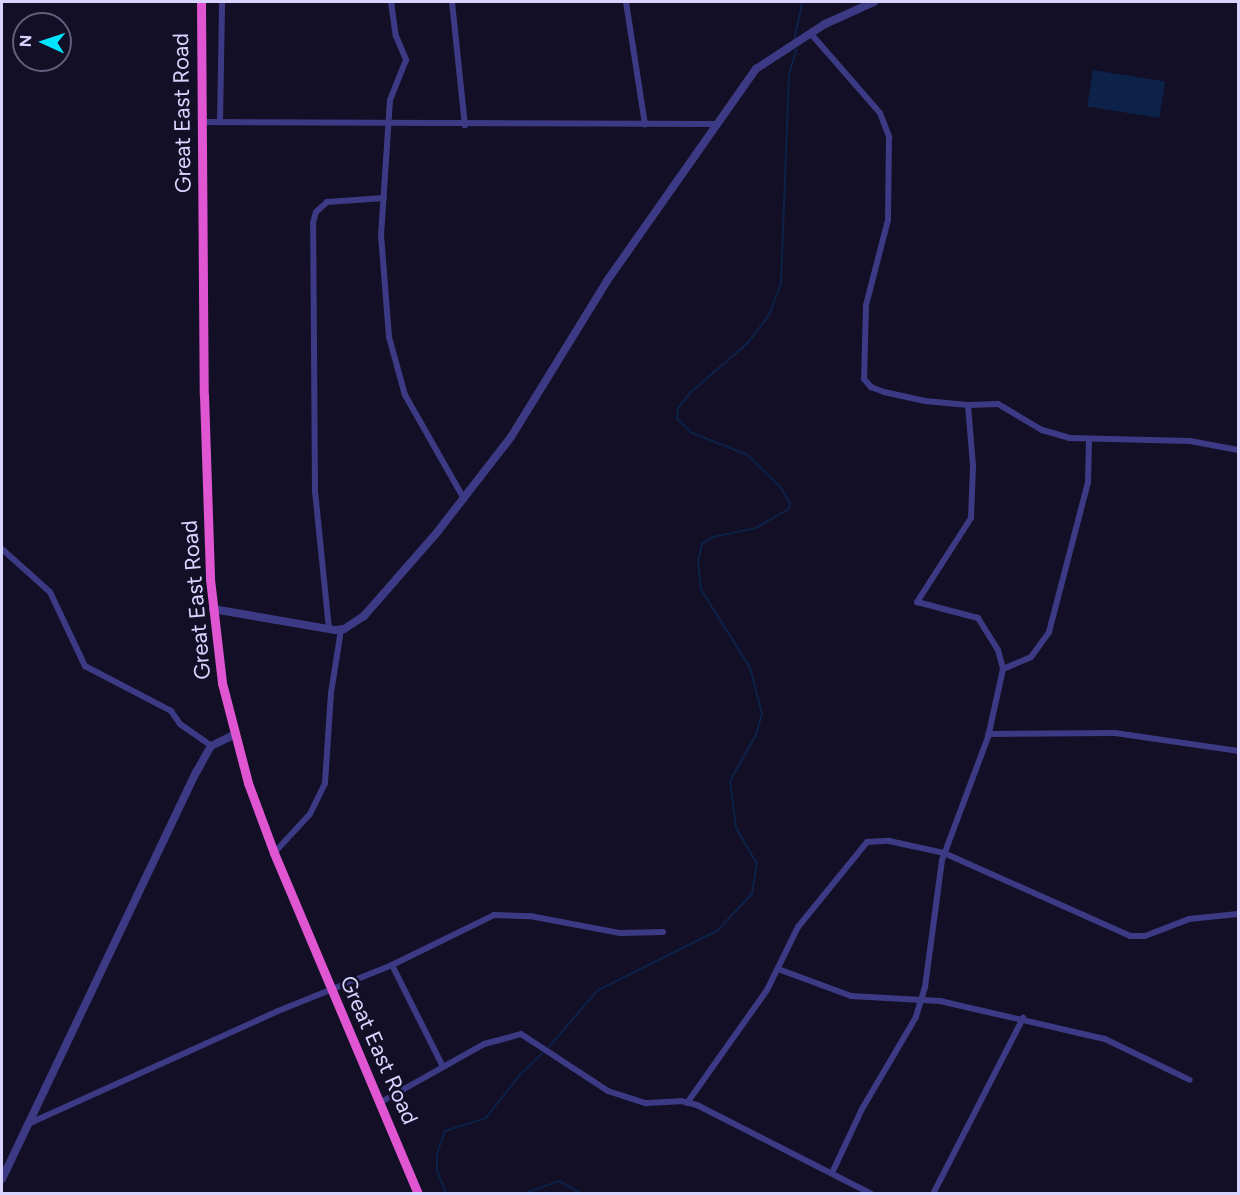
<!DOCTYPE html>
<html>
<head>
<meta charset="utf-8">
<style>
	body { margin:0 }
	#map { position:relative; width:1240px; height:1195px; overflow:hidden; background:#130f26; font-family:Figtree,sans-serif }
	div>[style] { position:absolute }
	.water>* { inset:0; background:#0c2248; transform-origin:0 0 }
	.stream>* { height:1.5px; margin:-0.75px; padding:0 0.75px; transform-origin:0.75px; border-radius:0.75px; background:#0c2248 }
	.minor>* { height:6px; margin:-3px; padding:0 3px; transform-origin:3px; border-radius:3px; background:#3d3a85 }
	.tertiary>* { height:8px; margin:-4px; padding:0 4px; transform-origin:4px; border-radius:4px; background:#3d3a85 }
	.trunk>* { height:9px; margin:-4.5px; padding:0 4.5px; transform-origin:4.5px; border-radius:4.5px; background:#e055d1 }
	span { translate:-50% -50%; white-space:nowrap; text-align:center; line-height:1.15; -webkit-text-stroke:5px #130f26; paint-order:stroke }
	.street-label { font-size:22px; color:#d9d4ff }
	.frame { position:absolute; inset:0; border:3px solid #d9d4ff; pointer-events:none }
	.north { position:absolute; left:12px; top:12px; width:60px; height:60px; box-sizing:border-box; background:#130f26; border:2px solid #625e7d; border-radius:50%; rotate:273deg; font-size:16px; font-weight:700; line-height:24px; text-align:center; color:#d9d4ff }
	.north::after { content:''; display:block; margin:auto; width:21px; height:27px; background:#00e5ff; clip-path:polygon(50% 0,100% 100%,50% 72%,0 100%) }
</style>
</head>
<body>
<div id="map">
	<div class="water">
		<div style="left:1093px;top:70px;width:73px;height:37px;rotate:9deg"></div>
	</div>
	<div class="stream">
		<div style="left:794px;top:41px;width:40px;rotate:-78deg"></div>
		<div style="left:549px;top:1047px;width:74px;rotate:-49.4deg"></div>
		<div style="left:597px;top:991px;width:134px;rotate:-26.6deg"></div>
		<div style="left:717px;top:931px;width:51px;rotate:-46.6deg"></div>
		<div style="left:752px;top:894px;width:30px;rotate:-81deg"></div>
		<div style="left:757px;top:864px;width:42px;rotate:-120.3deg"></div>
		<div style="left:736px;top:828px;width:47px;rotate:-97.3deg"></div>
		<div style="left:730px;top:781px;width:53px;rotate:-60.5deg"></div>
		<div style="left:756px;top:735px;width:22px;rotate:-74deg"></div>
		<div style="left:762px;top:714px;width:48px;rotate:-104.6deg"></div>
		<div style="left:750px;top:668px;width:92px;rotate:-122.1deg"></div>
		<div style="left:701px;top:590px;width:28px;rotate:-96deg"></div>
		<div style="left:698px;top:562px;width:18px;rotate:-77deg"></div>
		<div style="left:702px;top:544px;width:13px;rotate:-32deg"></div>
		<div style="left:713px;top:537px;width:44px;rotate:-11.8deg"></div>
		<div style="left:756px;top:528px;width:38px;rotate:-30deg"></div>
		<div style="left:789px;top:509px;width:5px;rotate:-79deg"></div>
		<div style="left:790px;top:504px;width:20px;rotate:-120deg"></div>
		<div style="left:780px;top:487px;width:46px;rotate:-135.9deg"></div>
		<div style="left:747px;top:455px;width:60px;rotate:-158.6deg"></div>
		<div style="left:691px;top:433px;width:20px;rotate:-135deg"></div>
		<div style="left:677px;top:419px;width:10px;rotate:-84deg"></div>
		<div style="left:678px;top:409px;width:20px;rotate:-53deg"></div>
		<div style="left:690px;top:393px;width:77px;rotate:-40.8deg"></div>
		<div style="left:748px;top:343px;width:35px;rotate:-53deg"></div>
		<div style="left:769px;top:315px;width:34px;rotate:-69deg"></div>
		<div style="left:781px;top:283px;width:208px;rotate:-87.8deg"></div>
		<div style="left:789px;top:75px;width:26px;rotate:-74deg"></div>
		<div style="left:446px;top:1194px;width:25px;rotate:-111deg"></div>
		<div style="left:437px;top:1171px;width:17px;rotate:-90deg"></div>
		<div style="left:437px;top:1154px;width:24px;rotate:-71deg"></div>
		<div style="left:445px;top:1131px;width:43px;rotate:-17.6deg"></div>
		<div style="left:486px;top:1118px;width:53px;rotate:-51.8deg"></div>
		<div style="left:519px;top:1076px;width:32px;rotate:-44deg"></div>
		<div style="left:522px;top:1194px;width:39px;rotate:-19deg"></div>
		<div style="left:559px;top:1181px;width:26px;rotate:29deg"></div>
	</div>
	<div class="minor">
		<div style="left:391px;top:2px;width:34px;rotate:82deg"></div>
		<div style="left:396px;top:36px;width:26px;rotate:67deg"></div>
		<div style="left:406px;top:60px;width:43px;rotate:111.8deg"></div>
		<div style="left:390px;top:100px;width:135px;rotate:93.8deg"></div>
		<div style="left:381px;top:235px;width:102px;rotate:85.5deg"></div>
		<div style="left:389px;top:337px;width:60px;rotate:74.6deg"></div>
		<div style="left:405px;top:395px;width:120px;rotate:60.4deg"></div>
		<div style="left:452px;top:2px;width:124px;rotate:84deg"></div>
		<div style="left:626px;top:2px;width:124px;rotate:81.2deg"></div>
		<div style="left:812px;top:35px;width:103px;rotate:48.9deg"></div>
		<div style="left:880px;top:113px;width:26px;rotate:69deg"></div>
		<div style="left:889px;top:137px;width:83px;rotate:90.7deg"></div>
		<div style="left:888px;top:220px;width:88px;rotate:104.5deg"></div>
		<div style="left:866px;top:305px;width:74px;rotate:91.5deg"></div>
		<div style="left:864px;top:379px;width:11px;rotate:49deg"></div>
		<div style="left:871px;top:387px;width:14px;rotate:21deg"></div>
		<div style="left:884px;top:392px;width:42px;rotate:12.4deg"></div>
		<div style="left:925px;top:401px;width:43px;rotate:5.3deg"></div>
		<div style="left:968px;top:405px;width:61px;rotate:85.3deg"></div>
		<div style="left:973px;top:466px;width:52px;rotate:92.2deg"></div>
		<div style="left:971px;top:518px;width:100px;rotate:122.7deg"></div>
		<div style="left:917px;top:602px;width:63px;rotate:14.7deg"></div>
		<div style="left:978px;top:618px;width:38px;rotate:58deg"></div>
		<div style="left:998px;top:650px;width:20px;rotate:75deg"></div>
		<div style="left:1003px;top:669px;width:70px;rotate:102.4deg"></div>
		<div style="left:988px;top:737px;width:131px;rotate:110.5deg"></div>
		<div style="left:942px;top:860px;width:128px;rotate:97.6deg"></div>
		<div style="left:925px;top:987px;width:31px;rotate:107deg"></div>
		<div style="left:916px;top:1017px;width:107px;rotate:120.4deg"></div>
		<div style="left:862px;top:1109px;width:68px;rotate:115.1deg"></div>
		<div style="left:201px;top:122px;width:515px;rotate:0.22deg"></div>
		<div style="left:220px;top:122px;width:120px;rotate:-89deg"></div>
		<div style="left:968px;top:405px;width:30px;rotate:-2deg"></div>
		<div style="left:998px;top:404px;width:51px;rotate:30.6deg"></div>
		<div style="left:1042px;top:430px;width:29px;rotate:16deg"></div>
		<div style="left:1070px;top:438px;width:120px;rotate:1.4deg"></div>
		<div style="left:1190px;top:441px;width:49px;rotate:10.6deg"></div>
		<div style="left:2px;top:549px;width:64px;rotate:41.9deg"></div>
		<div style="left:50px;top:592px;width:82px;rotate:64.7deg"></div>
		<div style="left:85px;top:666px;width:97px;rotate:27.6deg"></div>
		<div style="left:171px;top:711px;width:16px;rotate:55deg"></div>
		<div style="left:180px;top:724px;width:38px;rotate:35deg"></div>
		<div style="left:329px;top:629px;width:140px;rotate:-95.8deg"></div>
		<div style="left:315px;top:490px;width:267px;rotate:-90.4deg"></div>
		<div style="left:313px;top:223px;width:11px;rotate:-75deg"></div>
		<div style="left:316px;top:212px;width:15px;rotate:-42deg"></div>
		<div style="left:327px;top:202px;width:57px;rotate:-4deg"></div>
		<div style="left:1003px;top:669px;width:30px;rotate:-23deg"></div>
		<div style="left:1031px;top:657px;width:31px;rotate:-54deg"></div>
		<div style="left:1049px;top:632px;width:155px;rotate:-75.4deg"></div>
		<div style="left:1088px;top:482px;width:42px;rotate:-88.6deg"></div>
		<div style="left:988px;top:734px;width:127px;rotate:-0.5deg"></div>
		<div style="left:1115px;top:733px;width:124px;rotate:8.3deg"></div>
		<div style="left:274px;top:853px;width:53px;rotate:-47.3deg"></div>
		<div style="left:310px;top:814px;width:34px;rotate:-64deg"></div>
		<div style="left:325px;top:783px;width:90px;rotate:-86.2deg"></div>
		<div style="left:331px;top:693px;width:64px;rotate:-81deg"></div>
		<div style="left:392px;top:965px;width:114px;rotate:-26.1deg"></div>
		<div style="left:494px;top:915px;width:36px;rotate:2deg"></div>
		<div style="left:530px;top:916px;width:92px;rotate:10.7deg"></div>
		<div style="left:620px;top:933px;width:43px;rotate:-1.3deg"></div>
		<div style="left:778px;top:969px;width:78px;rotate:20.3deg"></div>
		<div style="left:851px;top:996px;width:89px;rotate:3.2deg"></div>
		<div style="left:940px;top:1001px;width:169px;rotate:13deg"></div>
		<div style="left:1105px;top:1039px;width:94px;rotate:25.8deg"></div>
		<div style="left:381px;top:1102px;width:118px;rotate:-29.4deg"></div>
		<div style="left:484px;top:1044px;width:38px;rotate:-15deg"></div>
		<div style="left:521px;top:1034px;width:104px;rotate:33.2deg"></div>
		<div style="left:608px;top:1091px;width:40px;rotate:18deg"></div>
		<div style="left:646px;top:1103px;width:35px;rotate:-3deg"></div>
		<div style="left:681px;top:1101px;width:16px;rotate:14deg"></div>
		<div style="left:697px;top:1105px;width:196px;rotate:27deg"></div>
		<div style="left:687px;top:1103px;width:138px;rotate:-54.7deg"></div>
		<div style="left:767px;top:990px;width:70px;rotate:-63.8deg"></div>
		<div style="left:798px;top:927px;width:109px;rotate:-50.9deg"></div>
		<div style="left:867px;top:842px;width:22px;rotate:-3deg"></div>
		<div style="left:889px;top:841px;width:56px;rotate:12.3deg"></div>
		<div style="left:944px;top:853px;width:204px;rotate:24deg"></div>
		<div style="left:1130px;top:936px;width:15px"></div>
		<div style="left:1145px;top:936px;width:47px;rotate:-21.1deg"></div>
		<div style="left:1189px;top:919px;width:49px;rotate:-5.8deg"></div>
		<div style="left:30px;top:1123px;width:272px;rotate:-24.3deg"></div>
		<div style="left:278px;top:1011px;width:123px;rotate:-22deg"></div>
		<div style="left:392px;top:965px;width:114px;rotate:63.4deg"></div>
		<div style="left:933px;top:1194px;width:198px;rotate:-62.9deg"></div>
	</div>
	<div class="tertiary">
		<div style="left:213px;top:609px;width:124px;rotate:9.8deg"></div>
		<div style="left:335px;top:630px;width:9px;rotate:-6deg"></div>
		<div style="left:344px;top:629px;width:24px;rotate:-33deg"></div>
		<div style="left:364px;top:616px;width:108px;rotate:-48.8deg"></div>
		<div style="left:435px;top:535px;width:124px;rotate:-52.2deg"></div>
		<div style="left:511px;top:437px;width:187px;rotate:-58.4deg"></div>
		<div style="left:609px;top:278px;width:256px;rotate:-54.9deg"></div>
		<div style="left:756px;top:69px;width:82px;rotate:-33.1deg"></div>
		<div style="left:825px;top:24px;width:54px;rotate:-24.2deg"></div>
		<div style="left:2px;top:1179px;width:452px;rotate:-64.5deg"></div>
		<div style="left:197px;top:771px;width:29px;rotate:-61deg"></div>
		<div style="left:211px;top:746px;width:25px;rotate:-26deg"></div>
	</div>
	<div class="trunk">
		<div style="left:201px;top:2px;width:393px;rotate:89.6deg"></div>
		<div style="left:204px;top:395px;width:184px;rotate:88.1deg"></div>
		<div style="left:210px;top:579px;width:105px;rotate:83.4deg"></div>
		<div style="left:222px;top:683px;width:103px;rotate:75.4deg"></div>
		<div style="left:248px;top:783px;width:75px;rotate:69.6deg"></div>
		<div style="left:274px;top:853px;width:370px;rotate:67.1deg"></div>
	</div>
	<div class="street-label">
		<span style="left:182px;top:113px;rotate:-91deg">Great East Road</span>
		<span style="left:196px;top:600px;rotate:-95deg">Great East Road</span>
		<span style="left:379px;top:1050px;rotate:66deg">Great East Road</span>
	</div>
	<div class="frame"></div>
	<div class="north">N</div>
</div>
</body>
</html>
